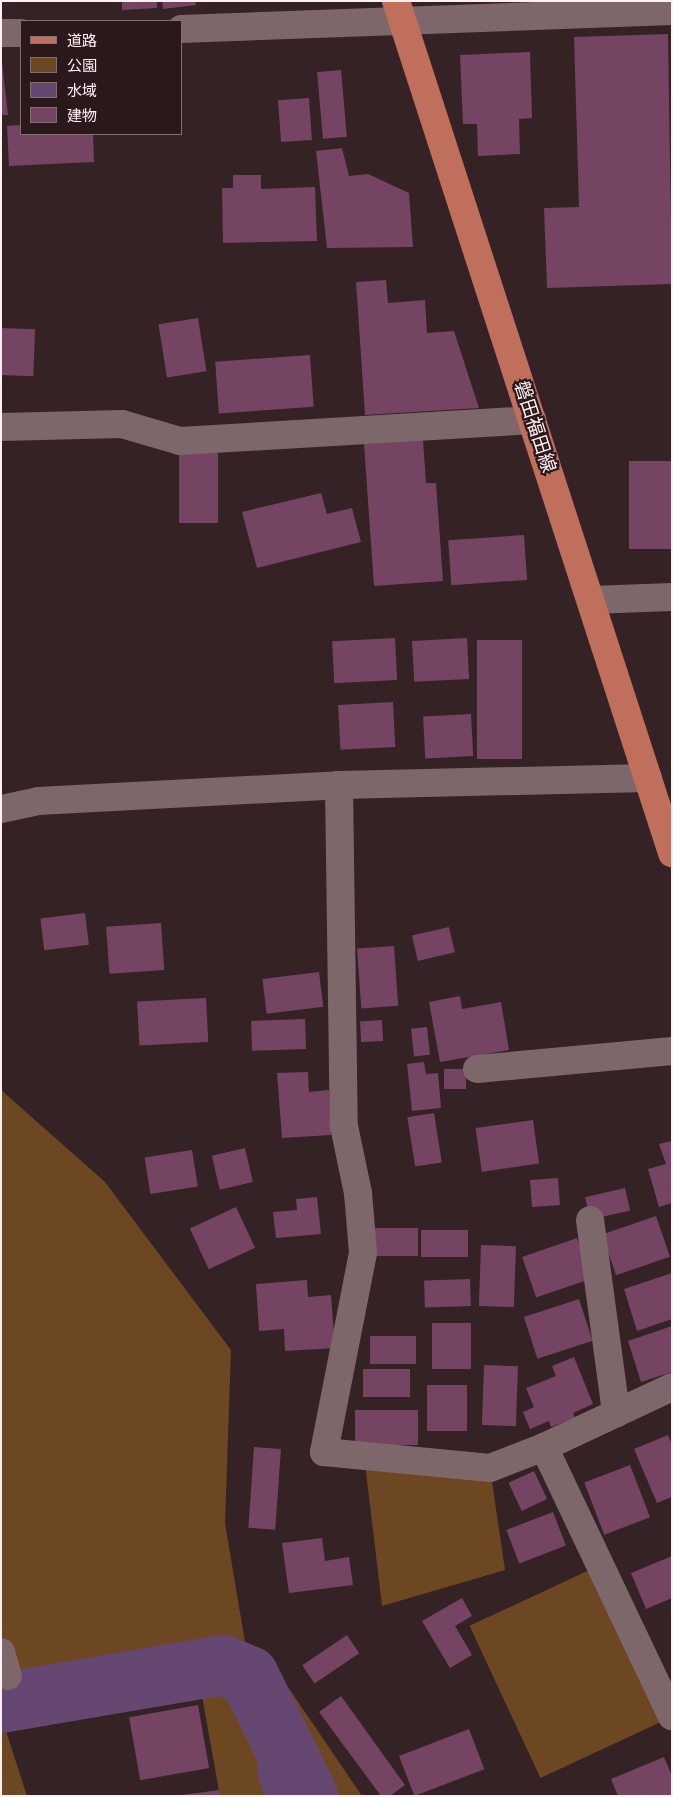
<!DOCTYPE html>
<html>
<head>
<meta charset="utf-8">
<style>
	body { margin:0 }
	#map { position:relative; width:673px; height:1797px; overflow:hidden; background:#342224; font-family:"Alegreya Sans","Noto Sans JP",sans-serif }
	div>[style] { position:absolute }
	.green>* { inset:0; background:#6d4722; transform-origin:0 0 }
	.water>* { inset:0; background:#664772 }
	.river>* { height:60px; margin:-30px; padding:0 30px; transform-origin:30px; border-radius:30px; background:#664772 }
	.building>* { inset:0; background:#744462; transform-origin:0 0 }
	.minor>* { height:28px; margin:-14px; padding:0 14px; transform-origin:14px; border-radius:14px; background:#7d676a }
	.primary>* { height:28px; margin:-14px; padding:0 14px; transform-origin:14px; border-radius:14px; background:#c16f5d }
	span { translate:-50% -50%; white-space:nowrap; text-align:center; line-height:1.15; -webkit-text-stroke:4.5px #2a181b; paint-order:stroke }
	.street-label { font-size:19px; color:#fff1f3 }
	.frame { position:absolute; inset:0; border:2px solid #fff1f3; pointer-events:none }
	.legend { position:absolute; left:20px; top:20px; width:162px; height:115px; box-sizing:border-box; background:#2a181b; border:1px solid #7f6f71; margin:0; padding:6px 9px; list-style:none; font-size:15px; color:#fff1f3 }
	.legend li { display:flex; align-items:center; gap:10px; height:25px }
	.legend b { width:25px; border:1px solid #7f6f71 }
</style>
</head>
<body>
<div id="map">
	<div class="green">
		<div style="clip-path:polygon(1px 1090px,105px 1182px,231px 1350px,225px 1523px,247px 1654px,260px 1659px,290px 1690px,362px 1796px,220px 1796px,201px 1691px,5px 1728px,27px 1796px,1px 1796px)"></div>
		<div style="clip-path:polygon(364px 1455px,490px 1468px,505px 1570px,382px 1606px)"></div>
		<div style="left:600px;top:1565px;width:168px;height:144px;rotate:65deg"></div>
	</div>
	<div class="water">
		<div style="clip-path:polygon(256px 1692px,330px 1796px,265px 1796px,258px 1777px)"></div>
	</div>
	<div class="river">
		<div style="left:1px;top:1703px;width:225px;rotate:-9.7deg"></div>
		<div style="left:223px;top:1665px;width:28px;rotate:23deg"></div>
		<div style="left:249px;top:1676px;width:134px;rotate:63.8deg"></div>
	</div>
	<div class="building">
		<div style="clip-path:polygon(122px 1px,157px 1px,157px 8px,122px 10px)"></div>
		<div style="clip-path:polygon(162px 1px,195px 1px,196px 5px,163px 9px)"></div>
		<div style="clip-path:polygon(668px 34px,672px 284px,547px 288px,544px 208px,579px 207px,574px 37px)"></div>
		<div style="clip-path:polygon(530px 52px,532px 118px,519px 119px,520px 154px,478px 156px,477px 124px,463px 124px,460px 55px)"></div>
		<div style="clip-path:polygon(1px 54px,8px 115px,1px 115px)"></div>
		<div style="left:341px;top:70px;width:67px;height:24px;rotate:85deg"></div>
		<div style="left:309px;top:98px;width:42px;height:31px;rotate:86deg"></div>
		<div style="clip-path:polygon(21px 125px,21px 134px,93px 134px,94px 162px,9px 166px,7px 126px)"></div>
		<div style="clip-path:polygon(342px 148px,349px 176px,368px 174px,409px 193px,413px 247px,327px 248px,316px 151px)"></div>
		<div style="clip-path:polygon(233px 175px,261px 175px,261px 189px,315px 187px,317px 241px,223px 243px,222px 188px,233px 188px)"></div>
		<div style="clip-path:polygon(386px 280px,388px 303px,425px 300px,427px 333px,454px 331px,479px 408px,365px 415px,356px 282px)"></div>
		<div style="left:198px;top:318px;width:54px;height:40px;rotate:81deg"></div>
		<div style="left:1px;top:328px;width:34px;height:47px;rotate:2deg"></div>
		<div style="left:310px;top:355px;width:52px;height:95px;rotate:86deg"></div>
		<div style="clip-path:polygon(423px 439px,426px 483px,436px 483px,443px 581px,374px 586px,364px 444px)"></div>
		<div style="left:179px;top:453px;width:39px;height:70px"></div>
		<div style="left:672px;top:461px;width:88px;height:43px;rotate:90deg"></div>
		<div style="clip-path:polygon(321px 493px,327px 514px,352px 508px,361px 542px,257px 568px,242px 512px)"></div>
		<div style="left:524px;top:535px;width:45px;height:76px;rotate:86deg"></div>
		<div style="left:395px;top:638px;width:42px;height:63px;rotate:87deg"></div>
		<div style="left:467px;top:638px;width:41px;height:55px;rotate:87deg"></div>
		<div style="left:477px;top:640px;width:45px;height:119px"></div>
		<div style="left:393px;top:702px;width:45px;height:55px;rotate:87deg"></div>
		<div style="left:471px;top:714px;width:42px;height:48px;rotate:87deg"></div>
		<div style="left:85px;top:913px;width:32px;height:45px;rotate:83deg"></div>
		<div style="left:161px;top:923px;width:47px;height:55px;rotate:86deg"></div>
		<div style="left:449px;top:927px;width:26px;height:38px;rotate:77deg"></div>
		<div style="left:394px;top:946px;width:60px;height:37px;rotate:86deg"></div>
		<div style="left:319px;top:972px;width:35px;height:57px;rotate:83deg"></div>
		<div style="clip-path:polygon(460px 996px,462px 1009px,501px 1002px,509px 1050px,440px 1062px,429px 1002px)"></div>
		<div style="left:206px;top:998px;width:44px;height:69px;rotate:87deg"></div>
		<div style="left:305px;top:1019px;width:30px;height:54px;rotate:88deg"></div>
		<div style="left:382px;top:1020px;width:21px;height:22px;rotate:87deg"></div>
		<div style="left:427px;top:1027px;width:28px;height:16px;rotate:84deg"></div>
		<div style="clip-path:polygon(424px 1062px,426px 1074px,438px 1073px,441px 1108px,412px 1111px,407px 1064px)"></div>
		<div style="left:444px;top:1069px;width:22px;height:20px"></div>
		<div style="clip-path:polygon(308px 1072px,309px 1092px,329px 1090px,331px 1135px,282px 1138px,277px 1073px)"></div>
		<div style="left:434px;top:1113px;width:50px;height:27px;rotate:81deg"></div>
		<div style="left:533px;top:1120px;width:44px;height:58px;rotate:82deg"></div>
		<div style="clip-path:polygon(672px 1141px,672px 1203px,659px 1207px,648px 1169px,666px 1164px,659px 1144px)"></div>
		<div style="left:245px;top:1148px;width:35px;height:34px;rotate:77deg"></div>
		<div style="left:192px;top:1150px;width:37px;height:48px;rotate:81deg"></div>
		<div style="left:558px;top:1178px;width:27px;height:28px;rotate:86deg"></div>
		<div style="left:625px;top:1188px;width:23px;height:41px;rotate:77deg"></div>
		<div style="clip-path:polygon(317px 1197px,321px 1234px,276px 1238px,273px 1212px,297px 1210px,296px 1199px)"></div>
		<div style="left:236px;top:1207px;width:45px;height:51px;rotate:65deg"></div>
		<div style="left:656px;top:1216px;width:43px;height:57px;rotate:71deg"></div>
		<div style="left:371px;top:1228px;width:47px;height:28px"></div>
		<div style="left:468px;top:1230px;width:27px;height:47px;rotate:90deg"></div>
		<div style="left:577px;top:1238px;width:43px;height:58px;rotate:71deg"></div>
		<div style="left:481px;top:1245px;width:35px;height:61px;rotate:2deg"></div>
		<div style="clip-path:polygon(672px 1273px,672px 1319px,637px 1331px,624px 1289px)"></div>
		<div style="left:470px;top:1279px;width:27px;height:46px;rotate:88deg"></div>
		<div style="clip-path:polygon(307px 1280px,308px 1297px,331px 1295px,335px 1348px,285px 1351px,284px 1329px,259px 1331px,256px 1284px)"></div>
		<div style="left:579px;top:1299px;width:44px;height:58px;rotate:72deg"></div>
		<div style="left:432px;top:1323px;width:39px;height:46px"></div>
		<div style="clip-path:polygon(672px 1326px,672px 1372px,641px 1382px,628px 1341px)"></div>
		<div style="left:370px;top:1336px;width:46px;height:28px"></div>
		<div style="clip-path:polygon(574px 1357px,593px 1404px,573px 1413px,575px 1418px,551px 1427px,549px 1421px,530px 1429px,523px 1412px,534px 1407px,526px 1388px,556px 1376px,552px 1366px)"></div>
		<div style="left:484px;top:1365px;width:34px;height:60px;rotate:2deg"></div>
		<div style="left:363px;top:1369px;width:47px;height:28px"></div>
		<div style="left:427px;top:1385px;width:40px;height:46px"></div>
		<div style="left:355px;top:1410px;width:63px;height:35px"></div>
		<div style="clip-path:polygon(668px 1435px,672px 1445px,672px 1497px,657px 1503px,634px 1449px)"></div>
		<div style="left:254px;top:1447px;width:27px;height:81px;rotate:4deg"></div>
		<div style="left:630px;top:1465px;width:56px;height:49px;rotate:69deg"></div>
		<div style="left:534px;top:1471px;width:31px;height:28px;rotate:65deg"></div>
		<div style="left:553px;top:1512px;width:36px;height:50px;rotate:69deg"></div>
		<div style="clip-path:polygon(322px 1538px,325px 1561px,349px 1557px,353px 1585px,289px 1593px,282px 1543px)"></div>
		<div style="clip-path:polygon(672px 1556px,672px 1598px,646px 1609px,631px 1573px)"></div>
		<div style="clip-path:polygon(462px 1598px,472px 1616px,455px 1626px,472px 1655px,450px 1668px,422px 1621px)"></div>
		<div style="left:347px;top:1635px;width:22px;height:54px;rotate:56deg"></div>
		<div style="clip-path:polygon(341px 1696px,405px 1785px,390px 1796px,381px 1796px,319px 1712px)"></div>
		<div style="left:198px;top:1705px;width:64px;height:70px;rotate:80deg"></div>
		<div style="left:469px;top:1729px;width:43px;height:75px;rotate:69deg"></div>
		<div style="clip-path:polygon(664px 1757px,672px 1776px,672px 1796px,618px 1796px,611px 1779px)"></div>
		<div style="clip-path:polygon(220px 1790px,221px 1796px,181px 1796px,181px 1795px)"></div>
	</div>
	<div class="minor">
		<div style="left:181px;top:29px;width:491px;rotate:-2.1deg"></div>
		<div style="left:1px;top:33px;width:20px"></div>
		<div style="left:1px;top:427px;width:121px;rotate:-1.4deg"></div>
		<div style="left:122px;top:424px;width:60px;rotate:16.3deg"></div>
		<div style="left:180px;top:441px;width:353px;rotate:-3.4deg"></div>
		<div style="left:591px;top:600px;width:81px;rotate:-2.1deg"></div>
		<div style="left:339px;top:785px;width:341px;rotate:89.2deg"></div>
		<div style="left:344px;top:1126px;width:68px;rotate:78.2deg"></div>
		<div style="left:358px;top:1193px;width:60px;rotate:85.2deg"></div>
		<div style="left:363px;top:1253px;width:203px;rotate:101.1deg"></div>
		<div style="left:324px;top:1452px;width:167px;rotate:5.5deg"></div>
		<div style="left:490px;top:1468px;width:58px;rotate:-21.3deg"></div>
		<div style="left:544px;top:1447px;width:141px;rotate:-25.1deg"></div>
		<div style="left:1px;top:809px;width:38px;rotate:-12deg"></div>
		<div style="left:38px;top:801px;width:301px;rotate:-3deg"></div>
		<div style="left:339px;top:785px;width:309px;rotate:-1.3deg"></div>
		<div style="left:477px;top:1069px;width:196px;rotate:-5.3deg"></div>
		<div style="left:590px;top:1220px;width:195px;rotate:82.3deg"></div>
		<div style="left:544px;top:1447px;width:298px;rotate:64.6deg"></div>
		<div style="left:1px;top:1652px;width:25px;rotate:74deg"></div>
	</div>
	<div class="primary">
		<div style="left:396px;top:1px;width:896px;rotate:72.05deg"></div>
	</div>
	<div class="street-label">
		<span style="left:534px;top:427px;rotate:72deg">磐田福田線</span>
	</div>
	<div class="frame"></div>
	<ul class="legend">
	<li><b style="height:6px;background:#c16f5d"></b>道路</li>
	<li><b style="height:14px;background:#6d4722"></b>公園</li>
	<li><b style="height:14px;background:#664772"></b>水域</li>
	<li><b style="height:14px;background:#744462"></b>建物</li>
	</ul>
</div>
</body>
</html>
